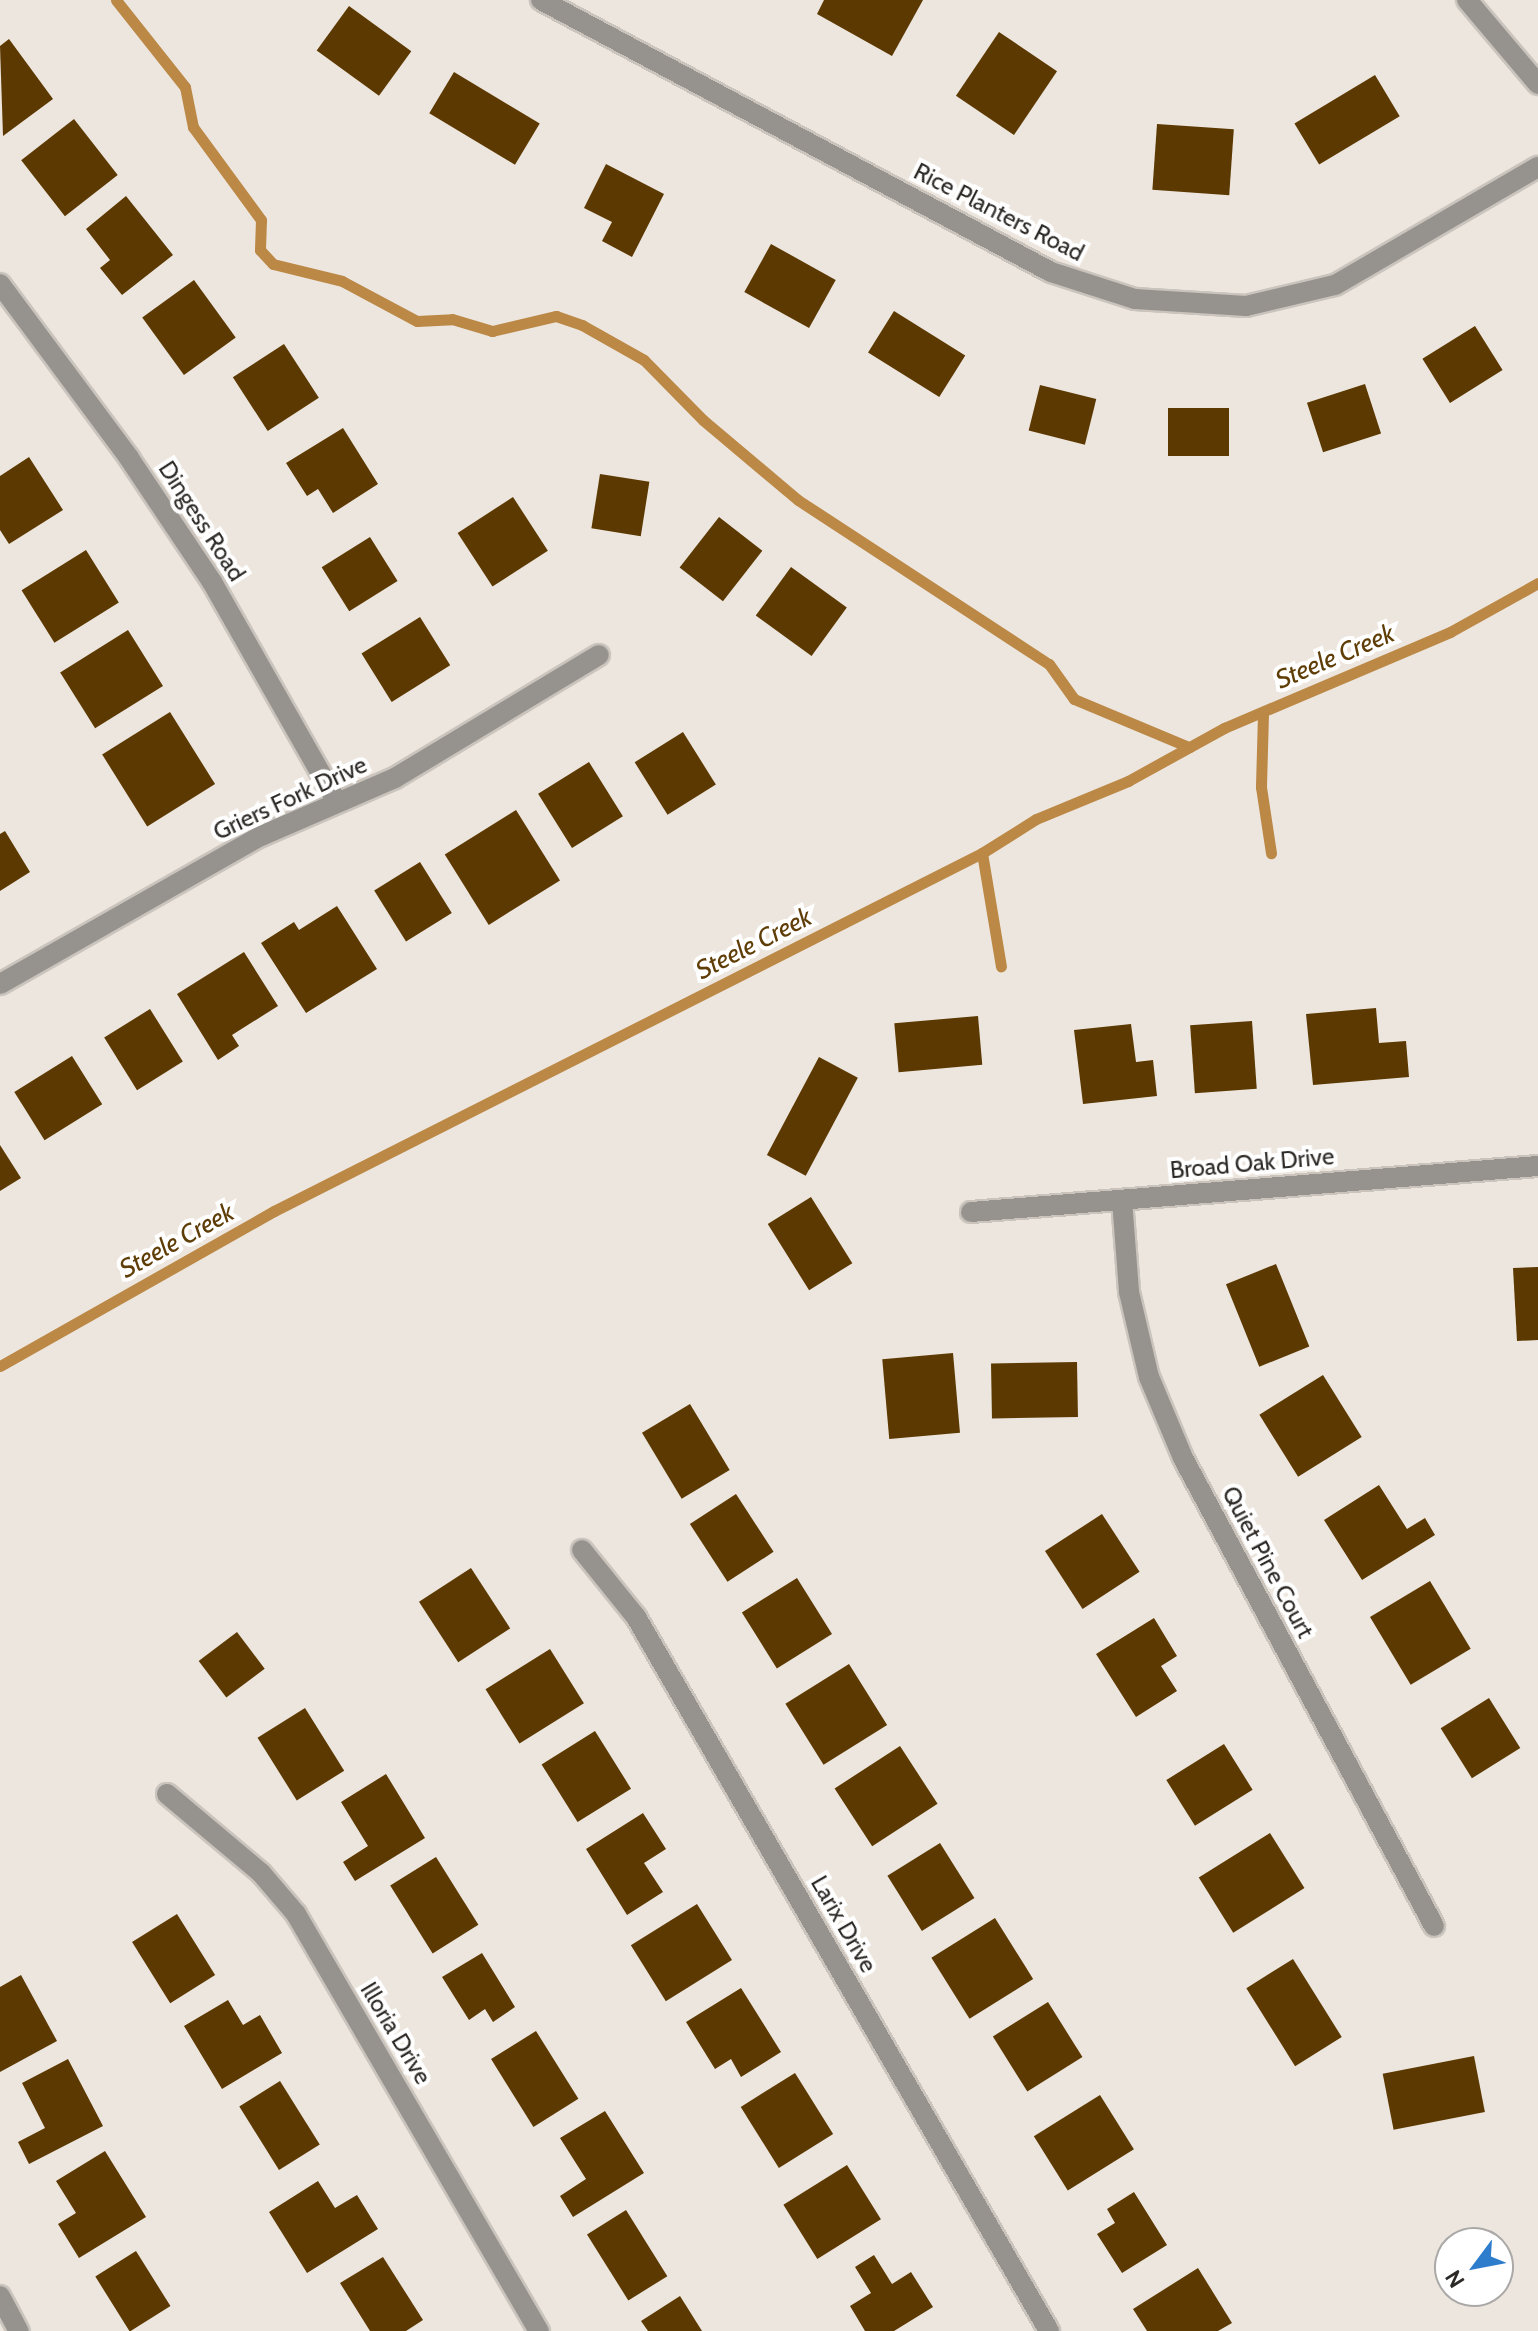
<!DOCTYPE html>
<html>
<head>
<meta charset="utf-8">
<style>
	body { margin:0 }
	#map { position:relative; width:1538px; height:2331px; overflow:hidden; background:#ede6de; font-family:Cabin,sans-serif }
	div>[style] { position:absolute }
	.stream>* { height:11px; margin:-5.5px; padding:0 5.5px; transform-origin:5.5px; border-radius:5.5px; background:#bb8846 }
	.building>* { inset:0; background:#5c3900; transform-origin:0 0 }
	.roads { filter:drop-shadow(2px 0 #cac4bd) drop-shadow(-2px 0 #cac4bd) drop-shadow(0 2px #cac4bd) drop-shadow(0 -2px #cac4bd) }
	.minor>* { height:20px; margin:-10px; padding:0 10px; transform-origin:10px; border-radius:10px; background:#96938f }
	span { translate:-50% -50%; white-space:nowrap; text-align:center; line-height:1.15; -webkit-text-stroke:8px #fff; paint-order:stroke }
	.street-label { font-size:24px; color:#2c2926 }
	.water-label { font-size:26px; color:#5f3d06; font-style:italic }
	.north { position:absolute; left:1434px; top:2227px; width:80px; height:80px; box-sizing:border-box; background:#fff; border:2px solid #aba9a8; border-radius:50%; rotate:238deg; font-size:22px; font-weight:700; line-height:32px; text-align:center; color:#2c2926 }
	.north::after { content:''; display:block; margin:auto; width:28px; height:36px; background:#2e7dcc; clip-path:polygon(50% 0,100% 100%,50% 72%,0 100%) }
</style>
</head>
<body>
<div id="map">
	<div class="stream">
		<div style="left:116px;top:0;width:111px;rotate:51.6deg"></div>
		<div style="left:185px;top:87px;width:41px;rotate:78.7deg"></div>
		<div style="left:193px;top:127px;width:115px;rotate:53.8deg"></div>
		<div style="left:261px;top:220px;width:30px;rotate:92deg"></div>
		<div style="left:260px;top:250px;width:19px;rotate:47deg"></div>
		<div style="left:273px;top:264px;width:71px;rotate:13.8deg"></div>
		<div style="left:342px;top:281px;width:85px;rotate:28.1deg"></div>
		<div style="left:417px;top:321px;width:35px;rotate:-3deg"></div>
		<div style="left:452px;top:319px;width:42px;rotate:16.7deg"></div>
		<div style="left:492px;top:331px;width:66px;rotate:-13.2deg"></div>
		<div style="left:556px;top:316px;width:28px;rotate:19deg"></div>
		<div style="left:582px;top:325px;width:71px;rotate:29.4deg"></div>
		<div style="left:644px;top:360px;width:84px;rotate:45.5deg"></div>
		<div style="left:703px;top:420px;width:124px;rotate:40.1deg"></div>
		<div style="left:798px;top:500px;width:300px;rotate:33.2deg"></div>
		<div style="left:1049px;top:664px;width:43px;rotate:54.5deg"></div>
		<div style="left:1074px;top:699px;width:125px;rotate:22.7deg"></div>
		<div style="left:1263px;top:714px;width:73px;rotate:91.6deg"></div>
		<div style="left:1261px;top:787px;width:67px;rotate:81.4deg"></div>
		<div style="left:982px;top:853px;width:115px;rotate:80.5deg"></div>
		<div style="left:0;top:1366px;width:315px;rotate:-29.5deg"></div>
		<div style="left:274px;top:1211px;width:793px;rotate:-26.82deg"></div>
		<div style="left:982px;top:853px;width:64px;rotate:-32.2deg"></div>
		<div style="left:1036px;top:819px;width:100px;rotate:-22.4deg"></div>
		<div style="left:1128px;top:781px;width:110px;rotate:-28.9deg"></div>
		<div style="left:1224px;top:728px;width:246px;rotate:-23deg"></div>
		<div style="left:1450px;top:632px;width:101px;rotate:-29.1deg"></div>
	</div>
	<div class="building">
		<div style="clip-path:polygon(824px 0,923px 0,892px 56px,817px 14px)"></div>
		<div style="left:349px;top:6px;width:77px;height:55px;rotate:36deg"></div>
		<div style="left:999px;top:32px;width:70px;height:77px;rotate:34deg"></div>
		<div style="clip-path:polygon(9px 39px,53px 99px,3px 136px,0 46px)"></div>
		<div style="left:454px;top:72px;width:100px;height:48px;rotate:31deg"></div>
		<div style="left:1375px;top:75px;width:48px;height:94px;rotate:59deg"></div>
		<div style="left:74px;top:119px;width:71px;height:67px;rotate:52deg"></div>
		<div style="left:1157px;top:124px;width:77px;height:66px;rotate:4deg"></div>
		<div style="clip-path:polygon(606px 164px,664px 194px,632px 257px,602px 241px,612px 222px,584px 208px)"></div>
		<div style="clip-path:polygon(126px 196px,173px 255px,122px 295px,100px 268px,110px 260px,86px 229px)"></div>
		<div style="left:771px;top:244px;width:74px;height:55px;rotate:29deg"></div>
		<div style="left:194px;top:280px;width:71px;height:64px;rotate:54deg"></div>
		<div style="left:894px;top:311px;width:84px;height:49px;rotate:32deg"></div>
		<div style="left:1475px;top:326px;width:52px;height:62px;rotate:58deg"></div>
		<div style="left:284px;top:344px;width:64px;height:61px;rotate:57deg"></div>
		<div style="left:1365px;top:384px;width:52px;height:61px;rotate:72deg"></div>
		<div style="left:1040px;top:385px;width:58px;height:47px;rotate:14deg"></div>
		<div style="left:1168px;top:408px;width:61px;height:48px"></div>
		<div style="clip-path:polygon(343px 428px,378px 484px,333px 513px,318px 489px,307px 496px,286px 463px)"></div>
		<div style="clip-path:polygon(29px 457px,63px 510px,9px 544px,0 530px,0 476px)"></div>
		<div style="left:600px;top:474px;width:50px;height:55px;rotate:9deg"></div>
		<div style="left:513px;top:497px;width:64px;height:66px;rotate:57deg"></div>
		<div style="left:719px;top:517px;width:55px;height:64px;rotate:38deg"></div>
		<div style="left:370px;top:537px;width:52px;height:57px;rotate:58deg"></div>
		<div style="left:86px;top:550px;width:62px;height:76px;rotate:58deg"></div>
		<div style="left:791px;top:567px;width:69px;height:60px;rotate:36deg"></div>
		<div style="left:420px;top:617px;width:57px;height:69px;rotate:58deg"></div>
		<div style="left:128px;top:630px;width:66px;height:80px;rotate:58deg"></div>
		<div style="left:170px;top:712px;width:85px;height:80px;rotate:58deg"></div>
		<div style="left:683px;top:732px;width:62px;height:57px;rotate:58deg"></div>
		<div style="left:589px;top:762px;width:64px;height:60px;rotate:58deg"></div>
		<div style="left:516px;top:810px;width:83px;height:84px;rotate:58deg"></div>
		<div style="clip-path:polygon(5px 831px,30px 872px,0 891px,0 834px)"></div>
		<div style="left:420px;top:862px;width:60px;height:54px;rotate:58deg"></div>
		<div style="clip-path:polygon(337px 906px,377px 969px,306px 1013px,261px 943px,294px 922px,299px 930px)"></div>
		<div style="clip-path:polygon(244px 952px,278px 1006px,232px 1035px,239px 1046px,218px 1060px,177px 994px)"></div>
		<div style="clip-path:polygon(1376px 1008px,1379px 1043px,1406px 1041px,1409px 1077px,1313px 1085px,1306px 1014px)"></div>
		<div style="left:150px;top:1009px;width:62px;height:54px;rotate:58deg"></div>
		<div style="left:978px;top:1016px;width:49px;height:84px;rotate:85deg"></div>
		<div style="left:1252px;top:1021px;width:68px;height:62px;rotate:86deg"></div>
		<div style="clip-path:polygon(1131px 1024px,1136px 1062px,1153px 1060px,1157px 1096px,1083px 1104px,1074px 1030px)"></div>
		<div style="left:72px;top:1056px;width:57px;height:68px;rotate:58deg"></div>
		<div style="left:819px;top:1057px;width:44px;height:111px;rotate:28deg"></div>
		<div style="clip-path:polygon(0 1145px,21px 1178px,0 1191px)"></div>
		<div style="left:811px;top:1197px;width:78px;height:51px;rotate:58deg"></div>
		<div style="left:1276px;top:1264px;width:89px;height:54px;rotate:68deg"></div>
		<div style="clip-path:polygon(1538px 1267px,1538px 1340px,1517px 1341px,1513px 1268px)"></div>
		<div style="left:953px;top:1353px;width:80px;height:71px;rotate:85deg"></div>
		<div style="left:1077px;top:1362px;width:55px;height:86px;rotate:89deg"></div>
		<div style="left:1323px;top:1375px;width:73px;height:75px;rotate:58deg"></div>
		<div style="left:690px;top:1404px;width:77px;height:56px;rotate:59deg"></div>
		<div style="clip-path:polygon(1379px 1485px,1407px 1529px,1425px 1518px,1435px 1535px,1362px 1580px,1324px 1520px)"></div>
		<div style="left:736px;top:1494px;width:69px;height:55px;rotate:57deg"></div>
		<div style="left:1102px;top:1514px;width:69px;height:68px;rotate:57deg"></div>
		<div style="left:471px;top:1568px;width:72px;height:62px;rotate:57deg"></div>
		<div style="left:797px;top:1578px;width:66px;height:65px;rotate:58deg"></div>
		<div style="left:1430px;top:1581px;width:79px;height:70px;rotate:59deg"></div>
		<div style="clip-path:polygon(1154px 1618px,1177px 1656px,1161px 1666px,1177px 1691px,1136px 1717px,1096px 1654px)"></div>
		<div style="left:237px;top:1632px;width:46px;height:48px;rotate:53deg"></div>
		<div style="left:550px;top:1649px;width:64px;height:76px;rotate:58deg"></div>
		<div style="left:849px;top:1664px;width:72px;height:75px;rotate:58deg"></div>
		<div style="left:1489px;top:1698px;width:59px;height:57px;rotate:58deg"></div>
		<div style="left:305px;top:1708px;width:74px;height:56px;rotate:58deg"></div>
		<div style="left:595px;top:1731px;width:68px;height:63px;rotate:58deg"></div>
		<div style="left:1224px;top:1744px;width:54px;height:68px;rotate:58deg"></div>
		<div style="left:900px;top:1746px;width:69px;height:78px;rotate:57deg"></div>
		<div style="clip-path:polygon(386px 1774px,425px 1838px,355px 1881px,343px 1862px,368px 1846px,341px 1802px)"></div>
		<div style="clip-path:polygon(643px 1813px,666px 1849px,644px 1863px,663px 1892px,627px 1915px,586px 1849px)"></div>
		<div style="left:1270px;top:1833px;width:65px;height:84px;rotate:58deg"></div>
		<div style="left:940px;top:1843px;width:65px;height:62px;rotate:58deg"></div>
		<div style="left:436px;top:1857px;width:80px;height:54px;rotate:58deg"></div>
		<div style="left:697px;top:1904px;width:66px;height:78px;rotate:58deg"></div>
		<div style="left:177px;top:1914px;width:72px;height:53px;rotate:58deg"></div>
		<div style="left:995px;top:1918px;width:72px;height:75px;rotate:58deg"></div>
		<div style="clip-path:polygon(482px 1953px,515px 2007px,493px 2022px,485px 2009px,469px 2020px,442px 1977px)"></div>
		<div style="left:1293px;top:1959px;width:92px;height:55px;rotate:58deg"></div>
		<div style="clip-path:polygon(21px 1975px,57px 2041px,0 2072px,0 1987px)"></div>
		<div style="clip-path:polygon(741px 1988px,781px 2052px,741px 2077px,731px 2059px,715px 2069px,686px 2022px)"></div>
		<div style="clip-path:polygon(228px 2000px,243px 2025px,260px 2015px,282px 2053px,222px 2089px,184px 2026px)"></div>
		<div style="left:1048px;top:2002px;width:65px;height:65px;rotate:58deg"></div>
		<div style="left:536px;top:2031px;width:80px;height:53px;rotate:58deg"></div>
		<div style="left:1474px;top:2056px;width:57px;height:93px;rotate:79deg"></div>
		<div style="clip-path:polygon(68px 2059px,103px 2126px,29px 2164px,18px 2142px,45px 2128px,22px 2083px)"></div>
		<div style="left:795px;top:2073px;width:72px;height:64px;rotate:58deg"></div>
		<div style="left:280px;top:2081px;width:75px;height:48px;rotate:58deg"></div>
		<div style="left:1100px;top:2095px;width:64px;height:78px;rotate:58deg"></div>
		<div style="clip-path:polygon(605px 2111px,644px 2173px,573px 2217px,560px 2196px,586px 2179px,560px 2138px)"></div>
		<div style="clip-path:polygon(105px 2151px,146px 2217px,79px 2258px,58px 2224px,76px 2213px,56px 2181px)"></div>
		<div style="left:847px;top:2165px;width:64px;height:75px;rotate:58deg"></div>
		<div style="clip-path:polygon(318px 2181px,335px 2208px,357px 2195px,378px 2229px,307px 2273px,269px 2212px)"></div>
		<div style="clip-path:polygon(1134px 2192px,1167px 2245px,1122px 2273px,1097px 2234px,1115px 2223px,1107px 2209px)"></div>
		<div style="left:626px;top:2210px;width:78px;height:46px;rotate:58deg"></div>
		<div style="left:136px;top:2251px;width:65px;height:48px;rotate:58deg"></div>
		<div style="clip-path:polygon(874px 2255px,892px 2284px,911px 2272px,933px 2307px,894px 2331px,865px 2331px,850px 2306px,871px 2293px,855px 2267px)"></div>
		<div style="clip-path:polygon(383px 2257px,423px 2320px,406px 2331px,370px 2331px,340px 2283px)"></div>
		<div style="clip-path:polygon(1198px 2268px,1232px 2323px,1218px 2331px,1147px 2331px,1133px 2309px)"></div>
		<div style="clip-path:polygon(680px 2296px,702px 2331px,648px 2331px,641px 2321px)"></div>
	</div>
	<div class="roads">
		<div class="minor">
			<div style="left:541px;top:0;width:578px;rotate:28.07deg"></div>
			<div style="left:1051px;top:272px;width:88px;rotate:17.8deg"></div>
			<div style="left:1135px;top:299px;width:111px;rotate:3.6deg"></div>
			<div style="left:1246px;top:306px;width:91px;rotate:-13.3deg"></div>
			<div style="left:1335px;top:285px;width:235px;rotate:-30.2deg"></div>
			<div style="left:1467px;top:0;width:110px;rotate:49.8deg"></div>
			<div style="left:0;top:284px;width:217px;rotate:53.4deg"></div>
			<div style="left:129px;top:458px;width:149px;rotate:56.2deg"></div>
			<div style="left:212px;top:582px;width:253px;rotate:60.4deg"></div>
			<div style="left:0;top:984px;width:300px;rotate:-29.6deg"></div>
			<div style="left:261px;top:836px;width:146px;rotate:-23.4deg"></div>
			<div style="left:395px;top:778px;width:238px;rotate:-31.1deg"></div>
			<div style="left:1122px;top:1200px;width:92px;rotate:85.6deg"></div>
			<div style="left:1129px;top:1292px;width:87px;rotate:76.8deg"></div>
			<div style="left:1149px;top:1377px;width:88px;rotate:67.2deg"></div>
			<div style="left:1183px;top:1458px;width:531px;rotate:61.79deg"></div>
			<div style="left:971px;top:1212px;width:569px;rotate:-4.64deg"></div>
			<div style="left:582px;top:1550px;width:86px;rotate:51.1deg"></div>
			<div style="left:636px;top:1617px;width:825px;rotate:59.95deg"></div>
			<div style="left:167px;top:1794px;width:123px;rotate:40deg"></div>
			<div style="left:261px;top:1873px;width:54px;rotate:49.5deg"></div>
			<div style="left:296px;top:1914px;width:483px;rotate:59.8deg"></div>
			<div style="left:0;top:2296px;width:40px;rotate:62deg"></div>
		</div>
	</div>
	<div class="street-label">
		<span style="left:999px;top:212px;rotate:27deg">Rice Planters Road</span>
		<span style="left:202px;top:521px;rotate:57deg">Dingess Road</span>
		<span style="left:290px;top:798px;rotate:-25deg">Griers Fork Drive</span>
		<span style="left:1252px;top:1163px;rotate:-5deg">Broad Oak Drive</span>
		<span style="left:1268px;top:1562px;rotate:62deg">Quiet Pine Court</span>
		<span style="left:844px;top:1924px;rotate:60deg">Larix Drive</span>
		<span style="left:396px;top:2033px;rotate:59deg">Illoria Drive</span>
	</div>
	<div class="water-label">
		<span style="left:1335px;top:657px;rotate:-23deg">Steele Creek</span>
		<span style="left:754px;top:944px;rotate:-27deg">Steele Creek</span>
		<span style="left:177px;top:1241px;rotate:-29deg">Steele Creek</span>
	</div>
	<div class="north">N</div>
</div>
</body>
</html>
